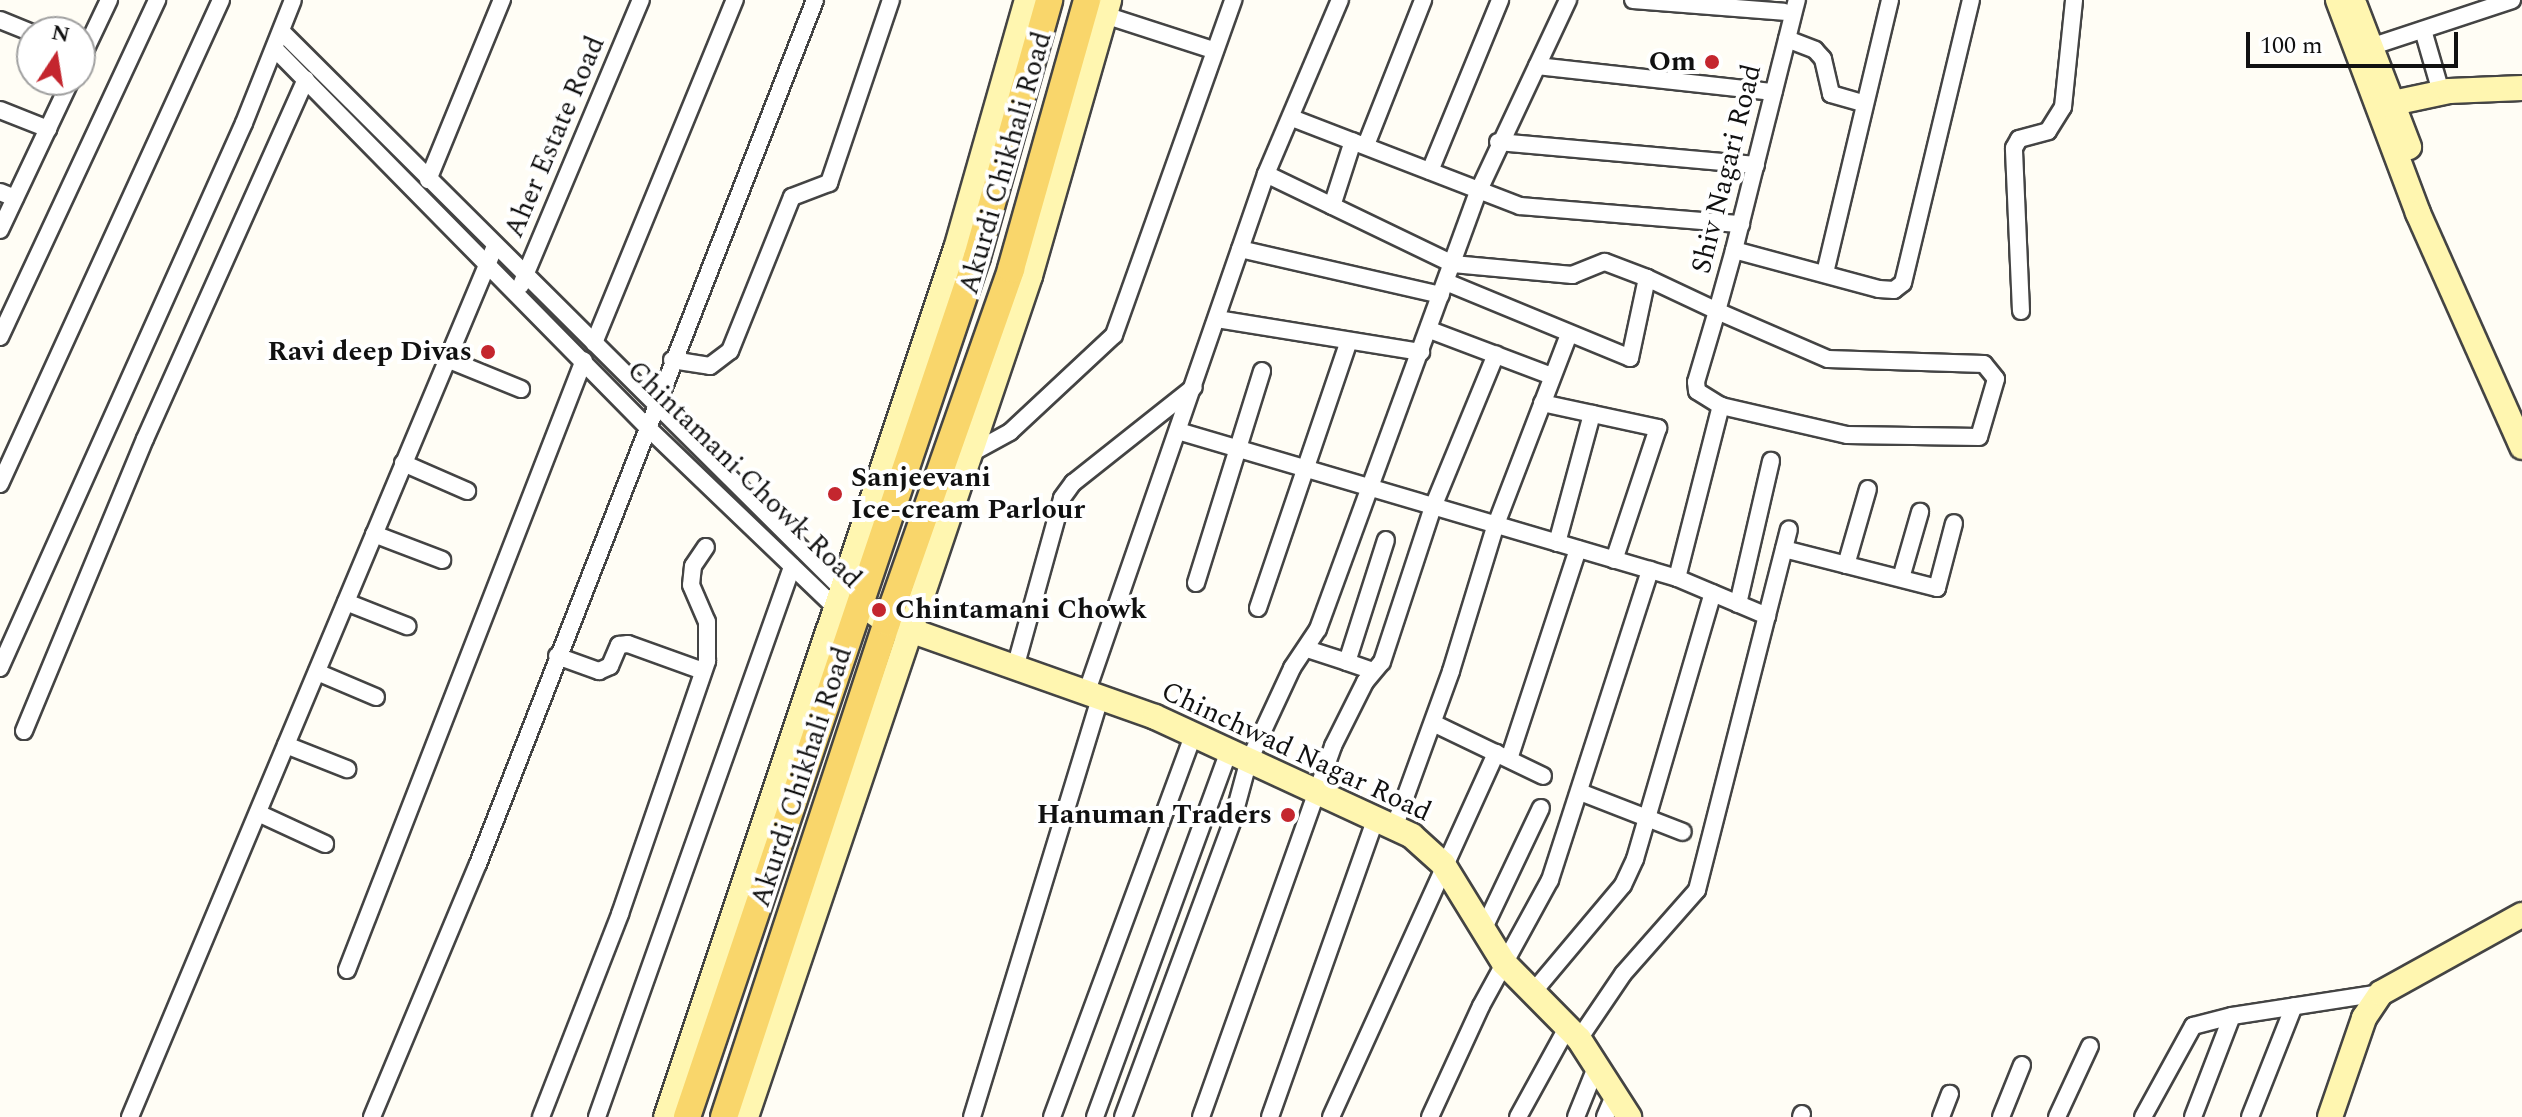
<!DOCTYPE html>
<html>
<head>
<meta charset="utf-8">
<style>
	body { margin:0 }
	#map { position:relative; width:2522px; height:1117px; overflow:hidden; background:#fffdf5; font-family:Spectral,serif }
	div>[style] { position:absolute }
	.roads { filter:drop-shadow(2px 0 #444) drop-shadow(-2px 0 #444) drop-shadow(0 2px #444) drop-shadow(0 -2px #444) }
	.street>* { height:16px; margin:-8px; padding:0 8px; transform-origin:8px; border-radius:8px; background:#fff }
	.secondary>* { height:24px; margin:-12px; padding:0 12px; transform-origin:12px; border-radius:12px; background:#fff6b0 }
	.primary>* { height:26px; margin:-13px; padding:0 13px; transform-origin:13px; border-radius:13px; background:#f9d66b }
	.dots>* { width:22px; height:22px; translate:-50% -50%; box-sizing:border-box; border:4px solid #fff; border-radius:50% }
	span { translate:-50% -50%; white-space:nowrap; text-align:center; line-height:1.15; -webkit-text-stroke:8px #fff; paint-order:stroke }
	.poi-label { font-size:28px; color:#111; font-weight:700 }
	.right { translate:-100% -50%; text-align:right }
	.left { translate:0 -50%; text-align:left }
	.street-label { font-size:28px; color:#111 }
	.north { position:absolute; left:16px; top:16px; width:80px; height:80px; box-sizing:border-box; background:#fff; border:2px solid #a0a0a0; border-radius:50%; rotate:12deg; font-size:22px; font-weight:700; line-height:32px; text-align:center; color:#111 }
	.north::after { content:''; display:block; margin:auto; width:28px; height:36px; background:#c4262e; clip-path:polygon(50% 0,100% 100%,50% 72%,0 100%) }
	.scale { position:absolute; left:2246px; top:32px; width:212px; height:36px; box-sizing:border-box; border:4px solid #111; border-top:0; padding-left:10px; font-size:24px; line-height:28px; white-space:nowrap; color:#111; -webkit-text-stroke:6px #fff; paint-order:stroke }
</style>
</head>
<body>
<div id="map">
	<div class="roads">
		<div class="street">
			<div style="left:1633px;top:0;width:151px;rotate:4.5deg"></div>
			<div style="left:1105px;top:15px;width:114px;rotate:18deg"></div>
			<div style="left:0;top:20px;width:35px;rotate:22deg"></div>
			<div style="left:2423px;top:30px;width:65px;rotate:73.8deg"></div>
			<div style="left:282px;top:32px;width:790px;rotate:44.85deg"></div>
			<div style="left:1787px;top:39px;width:30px;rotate:21deg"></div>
			<div style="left:1815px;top:50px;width:12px;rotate:48deg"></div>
			<div style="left:1823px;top:59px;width:36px;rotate:77deg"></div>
			<div style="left:1831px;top:94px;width:35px;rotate:16deg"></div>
			<div style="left:275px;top:49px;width:530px;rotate:45.46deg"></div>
			<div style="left:647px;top:427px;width:262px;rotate:43.8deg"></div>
			<div style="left:2361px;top:50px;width:159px;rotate:-18.3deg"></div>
			<div style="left:80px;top:61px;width:68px;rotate:-64.6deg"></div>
			<div style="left:1537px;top:66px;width:238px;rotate:6.3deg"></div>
			<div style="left:0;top:110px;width:52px;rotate:21.6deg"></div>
			<div style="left:1292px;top:118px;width:244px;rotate:21.1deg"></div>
			<div style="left:1520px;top:206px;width:222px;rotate:4.7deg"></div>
			<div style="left:1498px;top:142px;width:259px;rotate:5.1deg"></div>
			<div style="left:1366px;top:145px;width:156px;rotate:-68.5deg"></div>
			<div style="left:1430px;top:171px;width:185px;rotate:-67.7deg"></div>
			<div style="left:1266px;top:174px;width:208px;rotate:25.7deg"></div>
			<div style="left:1453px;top:264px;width:120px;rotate:5.3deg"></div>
			<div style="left:1572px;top:275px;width:35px;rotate:-22deg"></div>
			<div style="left:1605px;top:262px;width:45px;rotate:20.9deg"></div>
			<div style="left:1647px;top:278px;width:77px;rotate:25.2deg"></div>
			<div style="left:1717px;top:311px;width:121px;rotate:23.4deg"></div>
			<div style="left:1828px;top:359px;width:156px;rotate:1.8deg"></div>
			<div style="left:1984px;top:364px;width:19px;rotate:51deg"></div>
			<div style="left:1996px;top:379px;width:60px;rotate:106.3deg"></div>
			<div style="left:1979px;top:437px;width:132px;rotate:-179.1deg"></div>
			<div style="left:1847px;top:435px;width:129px;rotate:-167deg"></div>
			<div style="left:1721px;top:406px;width:28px;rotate:-148deg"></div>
			<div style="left:1697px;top:391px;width:9px;rotate:-96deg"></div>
			<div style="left:1696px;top:382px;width:74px;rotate:-73.5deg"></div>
			<div style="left:1717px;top:311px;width:63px;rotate:-74.4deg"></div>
			<div style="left:1734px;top:250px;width:258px;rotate:-75.9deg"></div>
			<div style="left:428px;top:180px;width:195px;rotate:-67.7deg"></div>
			<div style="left:0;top:192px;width:16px;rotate:22deg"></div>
			<div style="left:1332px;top:206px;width:68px;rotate:-72.1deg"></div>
			<div style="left:0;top:230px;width:166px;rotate:-64.7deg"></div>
			<div style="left:1240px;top:249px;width:206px;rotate:12.9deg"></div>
			<div style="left:1734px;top:250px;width:150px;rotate:15.1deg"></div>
			<div style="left:1879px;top:289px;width:15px;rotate:4deg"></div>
			<div style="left:1894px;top:290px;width:11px;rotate:-38deg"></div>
			<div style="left:1903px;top:283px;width:291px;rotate:-76.5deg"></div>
			<div style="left:1825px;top:273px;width:281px;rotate:-76.6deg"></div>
			<div style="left:1446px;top:282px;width:199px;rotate:22.4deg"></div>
			<div style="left:1630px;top:358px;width:82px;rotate:-78deg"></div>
			<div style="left:521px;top:285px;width:309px;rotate:-67.2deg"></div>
			<div style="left:2021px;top:311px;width:163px;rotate:-92.5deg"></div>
			<div style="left:2014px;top:148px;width:10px;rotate:-61deg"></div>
			<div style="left:2019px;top:139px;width:30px;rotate:-15deg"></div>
			<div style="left:2048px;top:131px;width:28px;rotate:-58deg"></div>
			<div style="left:2063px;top:107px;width:108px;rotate:-84.1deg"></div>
			<div style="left:1217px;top:319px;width:207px;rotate:9.2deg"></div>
			<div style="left:1430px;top:330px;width:130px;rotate:20.7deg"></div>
			<div style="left:0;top:337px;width:372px;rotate:-65deg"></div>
			<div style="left:594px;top:343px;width:371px;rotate:-67.7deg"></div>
			<div style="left:447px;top:359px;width:80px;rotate:22.1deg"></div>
			<div style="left:672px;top:360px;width:38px;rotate:9deg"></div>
			<div style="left:710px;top:366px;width:25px;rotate:-37deg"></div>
			<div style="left:730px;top:351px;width:166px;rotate:-68.1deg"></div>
			<div style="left:792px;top:197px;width:40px;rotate:-21deg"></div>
			<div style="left:829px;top:183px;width:193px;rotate:-71.3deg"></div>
			<div style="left:1542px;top:403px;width:119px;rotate:12.2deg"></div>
			<div style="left:1658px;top:428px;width:139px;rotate:108.4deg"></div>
			<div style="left:1178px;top:431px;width:520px;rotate:16.41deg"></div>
			<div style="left:1677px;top:578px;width:98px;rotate:22.9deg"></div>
			<div style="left:968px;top:455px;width:48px;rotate:-28.7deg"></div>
			<div style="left:1010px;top:432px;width:142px;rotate:-43deg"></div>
			<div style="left:1114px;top:335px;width:356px;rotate:-70.4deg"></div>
			<div style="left:403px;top:463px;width:70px;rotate:23.6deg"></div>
			<div style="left:0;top:484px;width:532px;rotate:-65.46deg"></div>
			<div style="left:374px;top:534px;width:73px;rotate:20.9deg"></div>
			<div style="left:1557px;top:543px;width:134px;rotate:-74.8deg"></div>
			<div style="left:1784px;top:549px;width:158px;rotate:14.3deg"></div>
			<div style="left:1937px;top:588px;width:67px;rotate:-75.3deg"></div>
			<div style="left:1846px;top:565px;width:79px;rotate:-73.9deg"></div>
			<div style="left:1677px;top:578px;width:178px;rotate:-75.7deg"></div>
			<div style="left:1901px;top:578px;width:69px;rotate:-73.9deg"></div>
			<div style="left:1196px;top:583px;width:222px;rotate:-72.7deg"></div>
			<div style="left:346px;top:602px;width:66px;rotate:21.5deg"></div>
			<div style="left:1738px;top:604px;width:147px;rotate:-77deg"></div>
			<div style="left:1258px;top:608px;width:280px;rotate:-71.2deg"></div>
			<div style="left:1307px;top:649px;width:42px;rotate:18deg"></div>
			<div style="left:557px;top:656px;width:45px;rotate:19.7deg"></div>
			<div style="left:599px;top:671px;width:12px;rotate:-24deg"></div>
			<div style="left:610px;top:666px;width:23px;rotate:-67deg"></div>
			<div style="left:619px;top:645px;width:9px;rotate:-6deg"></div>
			<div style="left:628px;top:644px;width:80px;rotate:19.8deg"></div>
			<div style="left:0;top:668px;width:597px;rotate:-65.88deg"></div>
			<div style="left:244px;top:123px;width:132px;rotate:-68.3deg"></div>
			<div style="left:1015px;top:668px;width:176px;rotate:-74.5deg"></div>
			<div style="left:1062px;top:498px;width:19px;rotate:-54deg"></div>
			<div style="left:1073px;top:483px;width:154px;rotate:-38.4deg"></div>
			<div style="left:1373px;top:671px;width:28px;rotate:-161deg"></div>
			<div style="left:1347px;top:662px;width:128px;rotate:-72.3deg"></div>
			<div style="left:317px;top:672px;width:64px;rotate:23deg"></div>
			<div style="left:1087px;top:691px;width:547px;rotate:-70.9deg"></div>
			<div style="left:1266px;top:174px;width:189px;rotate:-67deg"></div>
			<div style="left:1433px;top:723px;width:122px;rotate:25.7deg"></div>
			<div style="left:24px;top:731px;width:316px;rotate:-67.5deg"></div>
			<div style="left:145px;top:439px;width:394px;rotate:-65.9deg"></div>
			<div style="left:286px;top:745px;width:66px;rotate:21.5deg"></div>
			<div style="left:1509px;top:759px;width:221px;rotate:-71.8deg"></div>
			<div style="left:1580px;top:792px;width:110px;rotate:21.2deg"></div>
			<div style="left:258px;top:813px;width:74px;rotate:24.8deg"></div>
			<div style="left:1394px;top:828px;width:167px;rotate:-70deg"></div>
			<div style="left:1451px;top:671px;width:151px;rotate:-73deg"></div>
			<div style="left:1495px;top:527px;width:207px;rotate:-69deg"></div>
			<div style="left:1483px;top:930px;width:135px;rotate:-64.6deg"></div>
			<div style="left:347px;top:970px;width:654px;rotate:-68.77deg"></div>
			<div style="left:1534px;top:991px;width:138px;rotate:-50deg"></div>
			<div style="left:1623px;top:885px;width:29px;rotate:-65deg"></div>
			<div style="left:1635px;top:859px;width:277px;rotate:-73.7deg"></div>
			<div style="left:1579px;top:1039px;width:78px;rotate:-55.9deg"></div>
			<div style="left:1623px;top:974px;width:112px;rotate:-48.6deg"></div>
			<div style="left:1697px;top:890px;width:372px;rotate:-75.7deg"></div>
			<div style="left:130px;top:1117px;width:944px;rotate:-67.26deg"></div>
			<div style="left:372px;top:1117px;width:274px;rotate:-67.3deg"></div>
			<div style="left:478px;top:864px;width:927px;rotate:-68.69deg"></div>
			<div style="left:541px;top:1117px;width:218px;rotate:-68.7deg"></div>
			<div style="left:620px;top:914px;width:268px;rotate:-71deg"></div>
			<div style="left:707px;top:661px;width:39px;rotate:-90deg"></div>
			<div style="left:707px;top:622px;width:40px;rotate:-113.4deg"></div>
			<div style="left:691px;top:585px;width:19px;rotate:-84deg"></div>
			<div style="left:693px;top:566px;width:23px;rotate:-56deg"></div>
			<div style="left:597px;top:1117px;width:584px;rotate:-70.48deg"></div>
			<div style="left:972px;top:1117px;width:441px;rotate:-73deg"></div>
			<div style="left:1052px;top:1117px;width:406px;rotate:-69.7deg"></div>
			<div style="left:1095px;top:1117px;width:387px;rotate:-69.9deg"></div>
			<div style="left:1123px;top:1117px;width:314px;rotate:-69.7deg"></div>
			<div style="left:1232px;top:822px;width:61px;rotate:-74.8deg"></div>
			<div style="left:1248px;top:763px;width:105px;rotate:-65.1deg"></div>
			<div style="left:1292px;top:668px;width:47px;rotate:-56.3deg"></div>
			<div style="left:1318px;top:629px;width:468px;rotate:-69.9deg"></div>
			<div style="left:1479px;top:190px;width:210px;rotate:-64.9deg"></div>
			<div style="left:1201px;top:1117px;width:394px;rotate:-70.4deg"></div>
			<div style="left:1333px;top:746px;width:72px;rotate:-63.4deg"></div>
			<div style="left:1365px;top:682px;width:26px;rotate:-50deg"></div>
			<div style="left:1382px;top:662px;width:163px;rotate:-71.8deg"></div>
			<div style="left:1433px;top:507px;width:165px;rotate:-67.6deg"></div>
			<div style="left:1270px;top:1117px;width:315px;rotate:-70.5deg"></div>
			<div style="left:1331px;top:1117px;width:400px;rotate:-65.6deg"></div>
			<div style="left:1430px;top:1117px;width:122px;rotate:-65.3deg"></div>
			<div style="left:1481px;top:1006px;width:144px;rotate:-61.3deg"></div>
			<div style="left:1550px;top:880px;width:326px;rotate:-72.1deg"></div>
			<div style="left:1518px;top:1117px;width:102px;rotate:-61.2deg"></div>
			<div style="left:1576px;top:1117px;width:56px;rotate:-68deg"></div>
			<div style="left:1605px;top:1117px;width:26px;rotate:-67deg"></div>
			<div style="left:1801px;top:1117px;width:3px;rotate:-72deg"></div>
			<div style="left:1941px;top:1117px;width:25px;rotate:-69deg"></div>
			<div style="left:2001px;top:1117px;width:56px;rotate:-68deg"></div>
			<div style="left:2057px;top:1117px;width:78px;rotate:-65.1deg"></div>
			<div style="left:2143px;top:1117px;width:104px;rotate:-61.2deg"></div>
			<div style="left:2193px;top:1026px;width:40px;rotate:-14.4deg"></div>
			<div style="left:2193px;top:1117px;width:108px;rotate:-68.9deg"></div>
			<div style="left:2232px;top:1016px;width:151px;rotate:-8.8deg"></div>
			<div style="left:2250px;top:1117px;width:119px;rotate:-68.4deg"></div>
		</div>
		<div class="secondary">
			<div style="left:2338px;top:0;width:228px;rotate:69.4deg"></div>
			<div style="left:2418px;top:213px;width:256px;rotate:66deg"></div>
			<div style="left:2355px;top:6px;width:151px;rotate:69deg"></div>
			<div style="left:2379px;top:106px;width:72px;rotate:-12.1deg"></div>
			<div style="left:2449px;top:91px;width:73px;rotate:-2.4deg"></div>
			<div style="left:845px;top:592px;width:52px;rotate:35.5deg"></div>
			<div style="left:887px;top:622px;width:284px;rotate:19.5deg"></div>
			<div style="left:1155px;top:717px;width:283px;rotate:24.8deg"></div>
			<div style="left:1412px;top:836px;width:42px;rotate:42.1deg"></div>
			<div style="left:1443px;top:864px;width:116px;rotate:58.4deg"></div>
			<div style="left:1504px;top:963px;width:107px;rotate:45.4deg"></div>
			<div style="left:1579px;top:1039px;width:93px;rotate:57.3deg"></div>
			<div style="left:666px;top:1117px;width:915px;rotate:-71.53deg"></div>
			<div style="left:956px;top:249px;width:259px;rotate:-74.1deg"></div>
			<div style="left:746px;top:1117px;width:888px;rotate:-71.34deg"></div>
			<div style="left:1030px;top:276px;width:287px;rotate:-74deg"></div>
			<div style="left:2330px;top:1117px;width:105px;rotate:-71deg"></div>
			<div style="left:2364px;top:1018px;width:30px;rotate:-56deg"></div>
			<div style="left:2381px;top:993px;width:161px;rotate:-29deg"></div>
		</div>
		<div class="primary">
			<div style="left:687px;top:1117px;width:908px;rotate:-71.37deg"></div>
			<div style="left:977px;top:257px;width:267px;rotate:-74.3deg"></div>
			<div style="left:724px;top:1117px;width:521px;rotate:-71.77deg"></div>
			<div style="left:887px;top:622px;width:374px;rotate:-70.6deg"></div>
			<div style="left:1011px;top:269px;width:280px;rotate:-74.2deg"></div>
		</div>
	</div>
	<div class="dots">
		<div style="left:1712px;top:62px;background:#c4262e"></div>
		<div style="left:488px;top:352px;background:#c4262e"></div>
		<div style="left:835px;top:494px;background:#c4262e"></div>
		<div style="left:879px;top:610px;background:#c4262e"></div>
		<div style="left:1288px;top:815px;background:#c4262e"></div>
	</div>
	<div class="poi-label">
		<span class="right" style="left:1696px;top:62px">Om</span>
		<span class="right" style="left:472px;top:352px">Ravi deep Divas</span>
		<span class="left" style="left:851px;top:494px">Sanjeevani<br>Ice-cream Parlour</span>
		<span class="left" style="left:895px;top:610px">Chintamani Chowk</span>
		<span class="right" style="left:1272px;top:815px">Hanuman Traders</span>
	</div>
	<div class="street-label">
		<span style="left:555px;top:137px;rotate:-67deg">Aher Estate Road</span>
		<span style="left:1006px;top:163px;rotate:-74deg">Akurdi Chikhali Road</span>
		<span style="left:1727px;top:169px;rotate:-76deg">Shiv Nagari Road</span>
		<span style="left:744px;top:475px;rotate:44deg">Chintamani Chowk Road</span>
		<span style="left:1296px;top:752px;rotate:25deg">Chinchwad Nagar Road</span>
		<span style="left:802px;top:777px;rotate:-72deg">Akurdi Chikhali Road</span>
	</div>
	<div class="north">N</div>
	<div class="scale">100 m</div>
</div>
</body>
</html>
